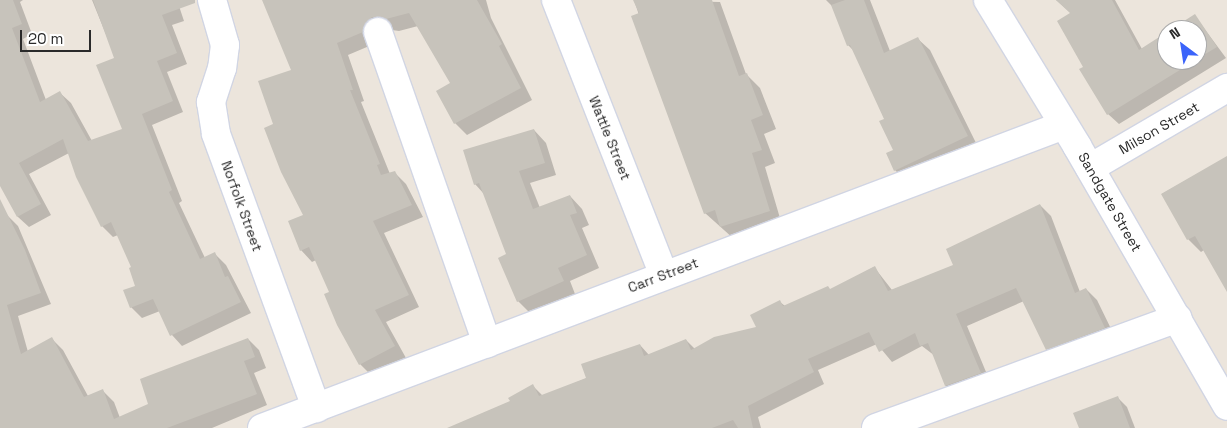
<!DOCTYPE html>
<html>
<head>
<meta charset="utf-8">
<style>
	body { margin:0 }
	#map { position:relative; width:1227px; height:428px; overflow:hidden; background:#ece5dc; font-family:"Space Grotesk",sans-serif }
	div>[style] { position:absolute }
	.shadow>* { inset:0; background:#0003 }
	.building>* { inset:0; background:#c7c3bb }
	.roads { filter:drop-shadow(1px 0 #d1d5e3) drop-shadow(-1px 0 #d1d5e3) drop-shadow(0 1px #d1d5e3) drop-shadow(0 -1px #d1d5e3) }
	.minor>* { height:28px; margin:-14px; padding:0 14px; transform-origin:14px; border-radius:14px; background:#fff }
	span { translate:-50% -50%; white-space:nowrap; text-align:center; line-height:1.15; -webkit-text-stroke:4.5px #fff; paint-order:stroke }
	.street-label { font-size:14px; color:#2a2a2a }
	.north { position:absolute; left:1157px; top:20px; width:50px; height:50px; box-sizing:border-box; background:#fff; border:1px solid #aaa; border-radius:50%; rotate:329deg; font-size:14px; font-weight:700; line-height:20px; text-align:center; color:#2a2a2a }
	.north::after { content:''; display:block; margin:auto; width:18px; height:22px; background:#3b64fa; clip-path:polygon(50% 0,100% 100%,50% 72%,0 100%) }
	.scale { position:absolute; left:20px; top:30px; width:71px; height:22px; box-sizing:border-box; border:2px solid #2a2a2a; border-top:0; padding-left:6px; font-size:15px; line-height:18px; white-space:nowrap; color:#2a2a2a; -webkit-text-stroke:4px #fff; paint-order:stroke }
</style>
</head>
<body>
<div id="map">
	<div class="shadow">
		<div style="clip-path:polygon(0 0,23px 0,20px 2px,32px 34px,23px 39px,46px 100px,60px 93px,71px 103px,92px 141px,124px 130px,116px 59px,92px 0,177px 0,184px 21px,172px 25px,187px 64px,167px 72px,183px 112px,152px 125px,182px 201px,179px 203px,205px 258px,215px 254px,226px 265px,251px 313px,182px 346px,172px 335px,160px 311px,142px 318px,131px 307px,137px 286px,133px 268px,118px 235px,113px 237px,102px 226px,69px 153px,29px 174px,51px 215px,29px 227px,18px 217px,0 182px)"></div>
		<div style="clip-path:polygon(263px 0,486px 0,491px 18px,532px 100px,467px 135px,455px 123px,452px 84px,418px 26px,399px 31px,385px 29px,374px 44px,348px 55px,364px 101px,361px 102px,390px 174px,394px 172px,406px 184px,423px 217px,384px 233px,419px 307px,386px 322px,406px 358px,372px 376px,360px 364px,326px 294px,331px 292px,316px 260px,312px 262px,301px 250px,305px 215px,274px 125px,292px 70px)"></div>
		<div style="clip-path:polygon(634px 0,720px 2px,746px 74px,760px 88px,776px 129px,764px 134px,775px 163px,765px 167px,782px 225px,734px 239px,705px 213px)"></div>
		<div style="clip-path:polygon(826px 0,870px 0,890px 51px,918px 39px,930px 50px,979px 149px,907px 182px,895px 170px,887px 154px,895px 150px,885px 120px,855px 52px,848px 45px,833px 7px)"></div>
		<div style="clip-path:polygon(1056px 0,1115px 0,1142px 49px,1167px 33px,1167px 60px,1197px 60px,1197px 30px,1172px 30px,1195px 16px,1226px 58px,1119px 124px,1108px 114px,1084px 67px,1072px 14px)"></div>
		<div style="clip-path:polygon(534px 130px,546px 143px,556px 175px,530px 183px,540px 208px,570px 196px,582px 209px,589px 225px,582px 228px,599px 268px,570px 281px,575px 294px,530px 313px,518px 301px,508px 255px,484px 194px,475px 184px)"></div>
		<div style="clip-path:polygon(1227px 157px,1227px 290px,1204px 250px,1201px 252px,1188px 239px,1162px 194px)"></div>
		<div style="clip-path:polygon(1040px 205px,1051px 216px,1080px 292px,1086px 289px,1097px 300px,1116px 339px,1058px 360px,1047px 349px,1024px 301px,967px 326px,991px 384px,957px 397px,946px 386px,935px 356px,922px 346px,892px 362px,877px 344px,818px 370px,824px 384px,758px 417px,761px 428px,459px 428px,511px 402px,533px 386px,543px 396px,587px 378px,640px 345px,649px 355px,686px 340px,695px 349px,758px 328px,780px 302px,785px 306px,831px 290px,874px 267px,892px 290px,955px 266px)"></div>
		<div style="clip-path:polygon(7px 215px,18px 226px,51px 304px,18px 316px,28px 352px,52px 339px,63px 350px,88px 396px,103px 391px,114px 402px,120px 418px,150px 404px,248px 339px,259px 350px,266px 368px,254px 373px,267px 405px,212px 428px,0 428px,0 219px)"></div>
		<div style="clip-path:polygon(1117px 397px,1127px 407px,1135px 428px,1081px 428px)"></div>
	</div>
	<div class="building">
		<div style="clip-path:polygon(0 0,13px 0,22px 24px,12px 28px,40px 102px,60px 91px,88px 141px,122px 129px,96px 65px,114px 58px,93px 0,195px 0,195px 3px,162px 15px,177px 53px,157px 61px,173px 101px,142px 114px,172px 190px,169px 192px,200px 259px,215px 252px,225px 277px,228px 276px,241px 302px,170px 336px,153px 299px,130px 308px,123px 290px,135px 286px,129px 268px,131px 267px,111px 222px,101px 227px,76px 177px,63px 139px,19px 163px,41px 204px,17px 217px,0 186px)"></div>
		<div style="clip-path:polygon(262px 0,477px 0,502px 44px,499px 46px,521px 88px,454px 124px,436px 91px,450px 83px,409px 13px,386px 19px,372px 17px,364px 25px,363px 32px,337px 43px,353px 90px,350px 90px,380px 164px,377px 165px,381px 175px,395px 171px,412px 205px,373px 221px,409px 295px,375px 310px,395px 346px,359px 365px,337px 325px,324px 294px,329px 292px,309px 247px,300px 251px,288px 221px,303px 215px,281px 172px,264px 128px,273px 124px,258px 81px,291px 70px)"></div>
		<div style="clip-path:polygon(633px 0,712px 0,739px 76px,747px 73px,763px 115px,751px 120px,762px 150px,752px 153px,770px 211px,720px 227px,715px 210px,704px 214px,631px 16px,639px 13px)"></div>
		<div style="clip-path:polygon(845px 0,864px 0,884px 53px,918px 37px,968px 136px,894px 171px,886px 153px,893px 150px,879px 121px,884px 119px,850px 45px,847px 46px,831px 5px)"></div>
		<div style="clip-path:polygon(1056px 0,1112px 0,1139px 50px,1167px 32px,1167px 60px,1196px 60px,1107px 115px,1079px 69px,1083px 67px,1057px 21px,1070px 13px)"></div>
		<div style="clip-path:polygon(1195px 14px,1217px 47px,1197px 59px,1197px 30px,1170px 30px)"></div>
		<div style="clip-path:polygon(534px 129px,545px 163px,519px 171px,533px 209px,570px 195px,577px 213px,570px 215px,587px 255px,558px 268px,564px 281px,517px 302px,498px 258px,506px 254px,479px 183px,474px 185px,463px 150px)"></div>
		<div style="clip-path:polygon(1227px 156px,1227px 292px,1195px 236px,1187px 240px,1161px 194px)"></div>
		<div style="clip-path:polygon(0 199px,25px 250px,41px 293px,7px 305px,21px 354px,52px 337px,84px 397px,103px 389px,114px 419px,148px 404px,140px 379px,248px 338px,255px 357px,244px 361px,257px 394px,167px 428px,0 428px)"></div>
		<div style="clip-path:polygon(1040px 204px,1075px 293px,1086px 288px,1105px 328px,1046px 350px,1016px 288px,956px 314px,981px 373px,945px 386px,928px 343px,920px 346px,915px 333px,879px 352px,869px 332px,808px 359px,814px 372px,748px 406px,753px 428px,738px 428px,733px 420px,712px 428px,447px 428px,510px 401px,508px 398px,533px 384px,539px 396px,586px 378px,581px 364px,640px 344px,644px 356px,686px 339px,691px 350px,714px 337px,756px 327px,750px 315px,780px 300px,783px 306px,828px 286px,830px 289px,875px 266px,888px 291px,953px 265px,946px 249px)"></div>
		<div style="clip-path:polygon(1118px 396px,1130px 428px,1079px 428px,1073px 413px)"></div>
	</div>
	<div class="roads">
		<div class="minor">
			<div style="left:212px;top:0;width:47px;rotate:73.9deg"></div>
			<div style="left:225px;top:45px;width:23px;rotate:97deg"></div>
			<div style="left:222px;top:68px;width:36px;rotate:108deg"></div>
			<div style="left:211px;top:102px;width:32px;rotate:81deg"></div>
			<div style="left:216px;top:134px;width:292px;rotate:69.9deg"></div>
			<div style="left:556px;top:0;width:295px;rotate:68.6deg"></div>
			<div style="left:988px;top:0;width:171px;rotate:58.6deg"></div>
			<div style="left:1077px;top:146px;width:300px;rotate:60deg"></div>
			<div style="left:378px;top:32px;width:330px;rotate:70.7deg"></div>
			<div style="left:1090px;top:168px;width:159px;rotate:-30.3deg"></div>
			<div style="left:262px;top:428px;width:857px;rotate:-20.7deg"></div>
			<div style="left:876px;top:428px;width:321px;rotate:-20deg"></div>
		</div>
	</div>
	<div class="street-label">
		<span style="left:1159px;top:128px;rotate:-30deg">Milson Street</span>
		<span style="left:610px;top:138px;rotate:68deg">Wattle Street</span>
		<span style="left:1110px;top:202px;rotate:60deg">Sandgate Street</span>
		<span style="left:242px;top:206px;rotate:70deg">Norfolk Street</span>
		<span style="left:663px;top:275px;rotate:-21deg">Carr Street</span>
	</div>
	<div class="north">N</div>
	<div class="scale">20 m</div>
</div>
</body>
</html>
